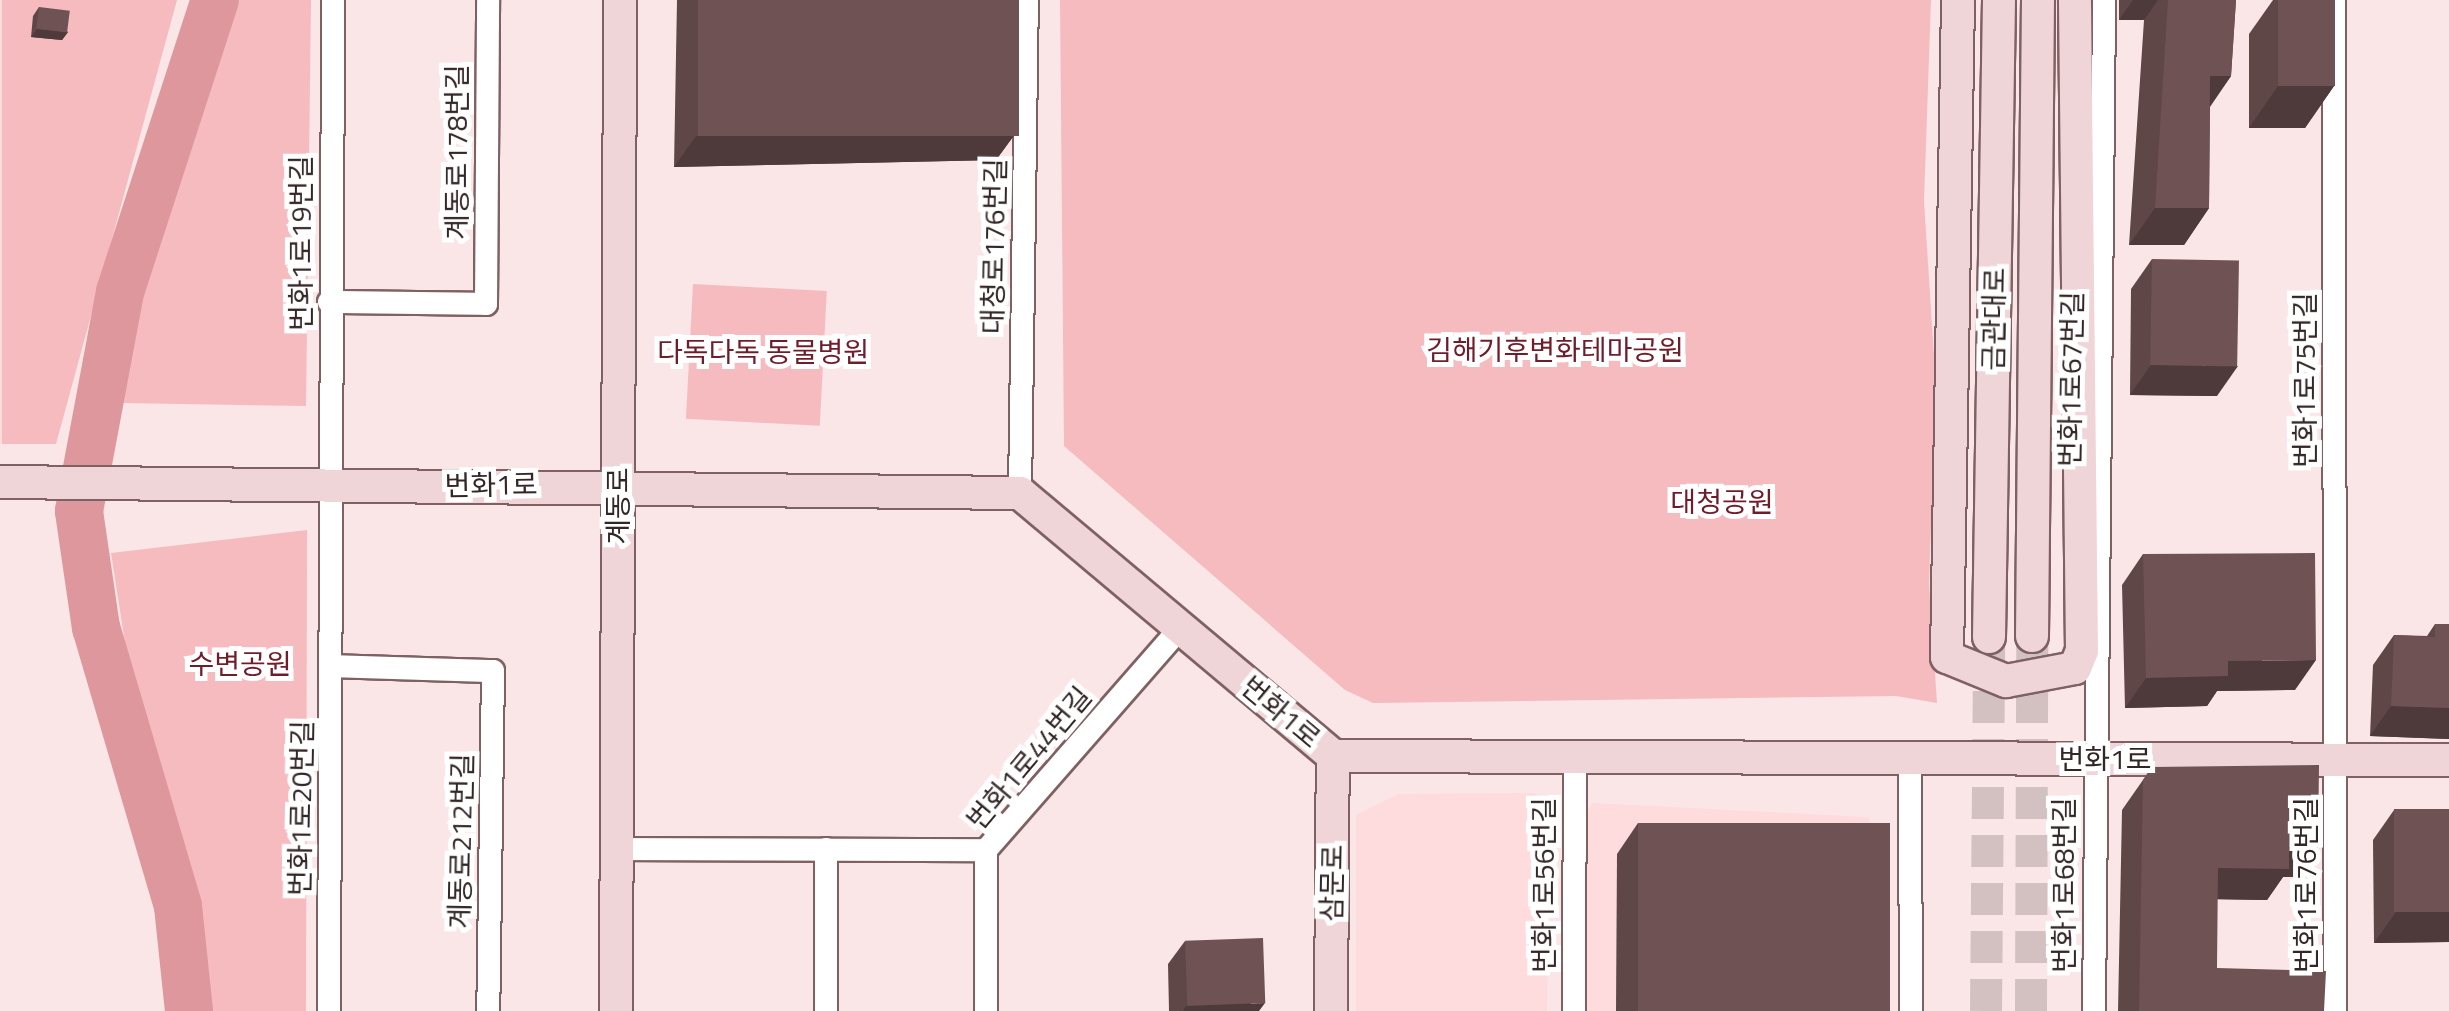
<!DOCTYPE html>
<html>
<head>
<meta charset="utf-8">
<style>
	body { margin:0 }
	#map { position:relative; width:2449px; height:1011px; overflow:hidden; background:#fbe6e7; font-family:"Titillium Web","Noto Sans KR",sans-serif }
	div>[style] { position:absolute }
	.built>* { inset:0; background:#fedbdd; transform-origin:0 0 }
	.green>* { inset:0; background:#f5bbbf; transform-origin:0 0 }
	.river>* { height:48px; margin:-24px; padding:0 24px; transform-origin:24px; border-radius:24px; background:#de979d }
	.secondary-tunnel>* { height:32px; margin-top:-16px; transform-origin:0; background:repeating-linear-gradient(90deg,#d3c0c1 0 32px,transparent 0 48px) }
	.roads { filter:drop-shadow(2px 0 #7f6163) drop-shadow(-2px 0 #7f6163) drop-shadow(0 2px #7f6163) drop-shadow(0 -2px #7f6163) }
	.street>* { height:22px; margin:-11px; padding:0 11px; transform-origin:11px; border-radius:11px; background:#fff }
	.secondary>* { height:32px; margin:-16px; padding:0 16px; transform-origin:16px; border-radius:16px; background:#f0d5d8 }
	.wall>* { inset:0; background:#5f4748 }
	.shaded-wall>* { inset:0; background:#4e393b }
	.building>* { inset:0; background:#6f5254; transform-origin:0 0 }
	span { translate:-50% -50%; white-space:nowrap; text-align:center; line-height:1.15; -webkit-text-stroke:10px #fff; paint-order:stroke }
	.street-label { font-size:28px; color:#332627 }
	.park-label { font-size:28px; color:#6f1c2b }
</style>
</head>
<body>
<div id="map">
	<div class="built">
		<div style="left:0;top:0;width:2px;height:444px"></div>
		<div style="clip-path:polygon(1534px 793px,1550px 805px,1547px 1011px,1356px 1011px,1356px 815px,1398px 794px)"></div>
		<div style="clip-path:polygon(1592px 803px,1868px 817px,1884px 854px,1882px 1011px,1579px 1011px,1580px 826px)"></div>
	</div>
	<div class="green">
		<div style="clip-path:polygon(2px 0,177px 0,56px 444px,2px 444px)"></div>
		<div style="clip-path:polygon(234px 0,311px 0,306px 406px,122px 403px,139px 290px)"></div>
		<div style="clip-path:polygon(1060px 0,1931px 0,1924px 201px,1936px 387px,1929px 583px,1937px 703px,1896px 696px,1373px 703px,1345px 690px,1064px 446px)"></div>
		<div style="left:693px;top:284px;width:134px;height:135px;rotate:3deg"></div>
		<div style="clip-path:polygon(307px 530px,306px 1011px,207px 1011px,134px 700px,111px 553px)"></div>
	</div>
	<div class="river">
		<div style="left:189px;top:1011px;width:106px;rotate:-96deg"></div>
		<div style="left:178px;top:906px;width:290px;rotate:-106.4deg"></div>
		<div style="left:96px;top:628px;width:118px;rotate:-98.3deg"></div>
		<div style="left:79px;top:511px;width:223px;rotate:-79.4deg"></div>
		<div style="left:120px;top:292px;width:307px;rotate:-72deg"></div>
	</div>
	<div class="secondary-tunnel">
		<div style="left:1986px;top:1011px;width:364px;rotate:-89.5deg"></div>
		<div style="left:2031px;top:1011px;width:375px;rotate:-89.8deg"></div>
	</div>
	<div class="roads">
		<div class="street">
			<div style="left:2334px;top:0;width:1011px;rotate:89.94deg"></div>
			<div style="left:329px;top:302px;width:157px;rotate:0.7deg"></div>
			<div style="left:486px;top:304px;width:304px;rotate:-89.6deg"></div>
			<div style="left:1020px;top:493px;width:493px;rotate:-89.2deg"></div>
			<div style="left:332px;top:666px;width:161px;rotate:1.8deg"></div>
			<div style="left:493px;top:671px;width:340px;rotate:90.8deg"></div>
			<div style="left:1910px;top:759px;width:252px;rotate:89.8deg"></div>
			<div style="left:617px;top:849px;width:369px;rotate:0.2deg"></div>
			<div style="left:826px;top:849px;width:162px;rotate:90deg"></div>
			<div style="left:329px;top:1011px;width:1011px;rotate:-89.77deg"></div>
			<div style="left:986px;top:1011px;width:161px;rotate:-90deg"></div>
			<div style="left:986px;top:850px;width:296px;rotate:-48.8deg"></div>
			<div style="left:1574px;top:1011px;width:252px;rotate:-89.8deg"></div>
			<div style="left:2094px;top:1011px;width:1011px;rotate:-89.43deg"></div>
		</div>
		<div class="secondary">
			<div style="left:1958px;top:0;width:657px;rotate:90.96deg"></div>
			<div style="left:1947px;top:657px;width:64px;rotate:22.1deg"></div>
			<div style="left:2006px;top:681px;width:70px;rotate:-10.7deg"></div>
			<div style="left:2075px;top:668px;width:18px;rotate:-68deg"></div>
			<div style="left:2082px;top:651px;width:651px;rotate:-90.62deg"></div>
			<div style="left:0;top:482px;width:1020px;rotate:0.62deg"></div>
			<div style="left:1020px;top:493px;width:409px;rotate:40deg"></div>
			<div style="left:1333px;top:756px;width:1116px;rotate:0.21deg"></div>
			<div style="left:2032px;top:636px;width:636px;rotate:-89.46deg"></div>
			<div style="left:1989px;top:637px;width:637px;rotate:-89.1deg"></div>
			<div style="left:616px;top:1011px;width:1011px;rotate:-89.77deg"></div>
			<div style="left:1331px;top:1011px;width:255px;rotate:-89.6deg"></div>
		</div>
	</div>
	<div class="wall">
		<div style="clip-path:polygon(677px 0,1019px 0,1018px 130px,996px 160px,674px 167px)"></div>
		<div style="clip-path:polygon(2119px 0,2236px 0,2231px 76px,2210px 107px,2209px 208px,2184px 245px,2129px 245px,2144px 20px,2119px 20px)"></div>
		<div style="clip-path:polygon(2273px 0,2335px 0,2334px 86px,2305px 128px,2249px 128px,2249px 34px)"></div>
		<div style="clip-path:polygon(39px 7px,68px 32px,62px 40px,31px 37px,33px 16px)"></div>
		<div style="clip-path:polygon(2152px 259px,2217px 396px,2130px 395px,2131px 289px)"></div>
		<div style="clip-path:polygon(2143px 554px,2295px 690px,2217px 691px,2207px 706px,2125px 708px,2122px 585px)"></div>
		<div style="clip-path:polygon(2435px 624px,2449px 624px,2449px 739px,2370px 736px,2373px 665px,2394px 635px,2427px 636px)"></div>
		<div style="clip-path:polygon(2152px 767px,2318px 847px,2296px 877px,2283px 877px,2267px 900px,2217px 899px,2217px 968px,2324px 1011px,2118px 1011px,2122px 810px)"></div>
		<div style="clip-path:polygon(2449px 809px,2449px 942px,2374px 943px,2373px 840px,2394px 810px)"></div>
		<div style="clip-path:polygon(1638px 823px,1890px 1011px,1616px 1011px,1617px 854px)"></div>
		<div style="clip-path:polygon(1185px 941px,1259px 1011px,1169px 1011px,1168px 964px)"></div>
	</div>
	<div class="shaded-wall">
		<div style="clip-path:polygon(2133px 0,2158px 0,2144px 20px,2119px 20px)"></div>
		<div style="clip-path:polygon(37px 29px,68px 32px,62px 40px,31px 37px)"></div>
		<div style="clip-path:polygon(2210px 76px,2231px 76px,2205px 113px)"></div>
		<div style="clip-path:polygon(2278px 86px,2334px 86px,2305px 128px,2249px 128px)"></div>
		<div style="clip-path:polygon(1018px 130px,996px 160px,674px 167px,696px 136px)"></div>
		<div style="clip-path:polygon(2155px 208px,2209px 208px,2184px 245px,2129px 245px)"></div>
		<div style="clip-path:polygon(2151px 365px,2238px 366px,2217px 396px,2130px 395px)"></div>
		<div style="clip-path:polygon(2316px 660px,2295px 690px,2217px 691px,2207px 706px,2125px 708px,2146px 678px,2228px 661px)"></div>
		<div style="clip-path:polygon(2391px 706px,2449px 708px,2449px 739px,2370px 736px)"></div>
		<div style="clip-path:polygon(2289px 847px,2318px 847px,2296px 877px,2283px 877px,2267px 900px,2196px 899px,2218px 868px)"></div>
		<div style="clip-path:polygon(2396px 912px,2449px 912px,2449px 942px,2374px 943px)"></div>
		<div style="clip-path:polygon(1265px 1003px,1259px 1011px,1183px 1011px,1186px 1006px)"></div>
	</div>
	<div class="building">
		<div style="left:698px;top:0;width:321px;height:136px"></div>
		<div style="clip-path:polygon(2168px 0,2236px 0,2231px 76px,2210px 76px,2209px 208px,2155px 208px)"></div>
		<div style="left:2278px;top:0;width:57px;height:86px"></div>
		<div style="left:39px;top:7px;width:31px;height:22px;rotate:7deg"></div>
		<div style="left:2152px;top:259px;width:87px;height:106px;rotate:1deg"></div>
		<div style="clip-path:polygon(2315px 553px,2316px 660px,2228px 661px,2228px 676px,2146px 678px,2143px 554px)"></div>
		<div style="clip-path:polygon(2435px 624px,2449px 624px,2449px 708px,2391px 706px,2394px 635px,2435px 637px)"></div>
		<div style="clip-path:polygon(2319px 765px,2318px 847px,2289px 847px,2289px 869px,2218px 868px,2217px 968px,2326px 971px,2324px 1011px,2139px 1011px,2143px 780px,2152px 767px)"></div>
		<div style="left:2449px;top:809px;width:103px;height:55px;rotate:90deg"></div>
		<div style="left:1638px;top:823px;width:252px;height:188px"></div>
		<div style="left:1263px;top:938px;width:65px;height:78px;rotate:88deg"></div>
	</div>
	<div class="street-label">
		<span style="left:457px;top:152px;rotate:-90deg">계동로178번길</span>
		<span style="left:301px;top:243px;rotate:-90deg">번화1로19번길</span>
		<span style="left:994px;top:246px;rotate:-89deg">대청로176번길</span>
		<span style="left:1994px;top:319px;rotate:-89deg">금관대로</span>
		<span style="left:2071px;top:379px;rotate:-89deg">번화1로67번길</span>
		<span style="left:2305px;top:380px;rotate:-90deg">번화1로75번길</span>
		<span style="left:491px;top:485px;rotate:-1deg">번화1로</span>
		<span style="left:618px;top:506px;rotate:-90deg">계동로</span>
		<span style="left:1281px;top:712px;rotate:40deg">번화1로</span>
		<span style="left:1029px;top:758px;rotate:-50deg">번화1로44번길</span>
		<span style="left:2105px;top:759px">번화1로</span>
		<span style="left:301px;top:808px;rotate:-89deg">번화1로20번길</span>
		<span style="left:461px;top:841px;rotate:-89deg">계동로212번길</span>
		<span style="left:1332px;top:883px;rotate:-89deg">삼문로</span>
		<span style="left:1544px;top:885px;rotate:-90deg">번화1로56번길</span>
		<span style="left:2064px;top:885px;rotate:-90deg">번화1로68번길</span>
		<span style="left:2306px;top:885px;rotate:-90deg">번화1로76번길</span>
	</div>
	<div class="park-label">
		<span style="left:1555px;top:350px">김해기후변화테마공원</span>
		<span style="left:763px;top:352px">다독다독 동물병원</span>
		<span style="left:1722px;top:502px">대청공원</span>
		<span style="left:240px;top:664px">수변공원</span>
	</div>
</div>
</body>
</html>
